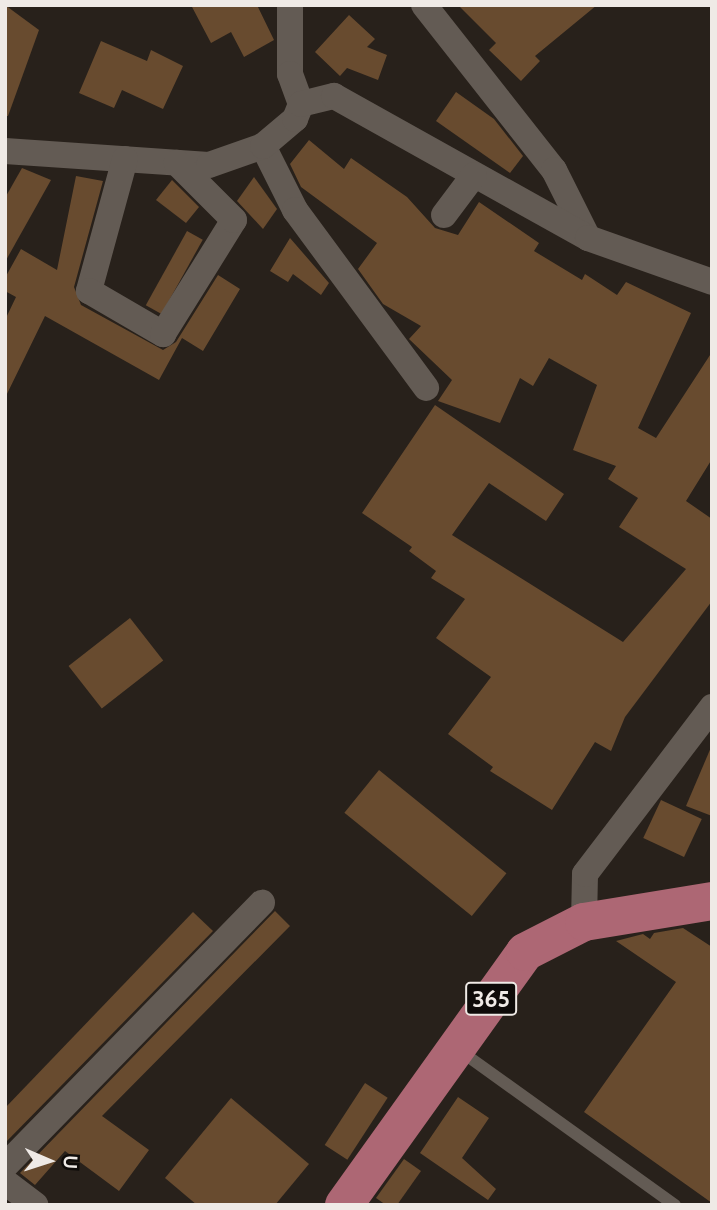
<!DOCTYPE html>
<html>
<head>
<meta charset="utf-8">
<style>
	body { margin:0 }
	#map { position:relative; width:717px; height:1210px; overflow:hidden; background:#28211b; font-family:Cabin,sans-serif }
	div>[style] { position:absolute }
	.building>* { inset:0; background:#684b2f; transform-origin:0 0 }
	.service>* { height:12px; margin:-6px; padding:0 6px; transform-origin:6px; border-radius:6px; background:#635b54 }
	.minor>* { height:26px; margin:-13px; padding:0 13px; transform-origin:13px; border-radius:13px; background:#635b54 }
	.primary>* { height:38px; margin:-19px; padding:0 19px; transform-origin:19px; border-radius:19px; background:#ad6774 }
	span { translate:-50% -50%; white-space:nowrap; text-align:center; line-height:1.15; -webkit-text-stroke:5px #0e0b09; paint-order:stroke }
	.shield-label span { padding:2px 5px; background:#0e0b09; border:2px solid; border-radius:5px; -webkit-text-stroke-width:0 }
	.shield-label { font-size:23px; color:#efeae6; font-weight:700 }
	.frame { position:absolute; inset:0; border:7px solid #efeae6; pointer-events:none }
	.north { position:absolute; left:14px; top:1126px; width:70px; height:70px; -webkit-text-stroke:5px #0e0b09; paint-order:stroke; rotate:93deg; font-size:19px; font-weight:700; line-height:28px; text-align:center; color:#efeae6 }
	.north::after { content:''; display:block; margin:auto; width:24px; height:32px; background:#efeae6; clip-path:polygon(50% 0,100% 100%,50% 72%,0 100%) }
</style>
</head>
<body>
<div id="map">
	<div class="building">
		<div style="clip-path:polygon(5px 5px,39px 30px,8px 116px,5px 116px)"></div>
		<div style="clip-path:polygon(191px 5px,257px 5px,274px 40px,244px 57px,231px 32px,211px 43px)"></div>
		<div style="clip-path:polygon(458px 5px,597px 5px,535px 56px,540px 61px,521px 81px,489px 50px,496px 43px)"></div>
		<div style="clip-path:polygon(349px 15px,375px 39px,367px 47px,387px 55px,378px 80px,347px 68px,340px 76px,315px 52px)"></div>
		<div style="clip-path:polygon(101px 41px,147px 61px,151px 50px,183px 66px,163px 109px,122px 90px,114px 108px,79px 93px)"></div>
		<div style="clip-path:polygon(456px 92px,494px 119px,523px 156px,510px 173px,436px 121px)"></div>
		<div style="clip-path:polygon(309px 140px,344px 169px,351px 158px,407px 197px,435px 228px,458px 235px,479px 202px,539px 243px,534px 251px,582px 280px,585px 274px,617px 295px,626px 282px,691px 313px,638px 428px,656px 438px,712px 352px,712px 459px,686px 501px,712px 519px,712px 601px,625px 717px,611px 751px,595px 742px,552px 810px,490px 771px,493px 767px,448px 734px,491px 677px,436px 638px,465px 599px,431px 578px,436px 571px,409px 551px,412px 547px,362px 513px,435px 405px,564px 494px,546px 521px,489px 483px,452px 535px,623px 642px,686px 569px,619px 527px,638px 498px,608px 479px,616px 466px,573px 450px,597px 385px,549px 358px,533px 386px,520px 378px,500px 423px,438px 401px,452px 380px,409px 339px,421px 326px,383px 304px,358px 269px,377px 243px,301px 187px,290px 164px)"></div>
		<div style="clip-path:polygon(22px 168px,51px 180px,5px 262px,5px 198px)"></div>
		<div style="clip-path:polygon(76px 176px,103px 181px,74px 287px,81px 305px,163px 350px,176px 342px,218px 275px,240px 289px,203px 351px,182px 338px,159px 380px,45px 316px,5px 398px,5px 320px,16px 297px,5px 291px,5px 278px,21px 249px,57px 270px)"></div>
		<div style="clip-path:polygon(254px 177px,277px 209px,263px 229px,237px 201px)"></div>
		<div style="clip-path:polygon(172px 180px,199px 207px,186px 223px,156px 200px)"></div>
		<div style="left:187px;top:231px;width:18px;height:85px;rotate:29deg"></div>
		<div style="clip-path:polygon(290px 238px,329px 283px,321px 295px,293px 274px,288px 282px,270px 271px)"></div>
		<div style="left:130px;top:618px;width:54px;height:78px;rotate:52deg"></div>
		<div style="clip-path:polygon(712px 745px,712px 816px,686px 806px)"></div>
		<div style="left:379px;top:770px;width:164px;height:55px;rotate:39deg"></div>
		<div style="left:661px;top:800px;width:45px;height:42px;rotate:25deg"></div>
		<div style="clip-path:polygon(275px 911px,290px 926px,102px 1116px,149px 1150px,119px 1191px,65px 1151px,35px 1185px,20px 1173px)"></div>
		<div style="clip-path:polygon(193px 912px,213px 931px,5px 1143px,5px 1108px)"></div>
		<div style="clip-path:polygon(683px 928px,712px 947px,712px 1203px,584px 1112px,676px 982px,616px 941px,643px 934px,650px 939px,654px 933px)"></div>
		<div style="left:365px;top:1083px;width:27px;height:74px;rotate:33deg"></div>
		<div style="clip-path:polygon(458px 1097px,489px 1118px,462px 1158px,496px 1189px,488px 1200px,420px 1153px)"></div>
		<div style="clip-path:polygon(231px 1098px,309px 1164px,275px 1205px,197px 1205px,165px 1178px)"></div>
		<div style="clip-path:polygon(404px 1159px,421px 1171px,397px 1205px,386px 1205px,376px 1198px)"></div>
	</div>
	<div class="service">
		<div style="left:459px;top:1050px;width:266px;rotate:35.7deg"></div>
	</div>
	<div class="minor">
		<div style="left:290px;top:5px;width:69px;rotate:90deg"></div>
		<div style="left:290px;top:74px;width:32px;rotate:70deg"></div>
		<div style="left:424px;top:5px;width:210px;rotate:51.8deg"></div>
		<div style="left:554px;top:170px;width:76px;rotate:63.4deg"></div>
		<div style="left:263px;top:146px;width:72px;rotate:63.4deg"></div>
		<div style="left:295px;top:210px;width:221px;rotate:53.6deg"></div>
		<div style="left:5px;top:151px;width:204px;rotate:3.9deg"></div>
		<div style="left:209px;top:165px;width:57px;rotate:-19.4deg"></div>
		<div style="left:263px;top:146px;width:42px;rotate:-40.2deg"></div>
		<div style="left:295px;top:119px;width:16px;rotate:-68deg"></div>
		<div style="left:301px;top:104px;width:34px;rotate:-14deg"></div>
		<div style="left:334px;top:96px;width:291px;rotate:29.2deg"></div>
		<div style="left:588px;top:238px;width:132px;rotate:19.5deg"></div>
		<div style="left:125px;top:159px;width:137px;rotate:105.3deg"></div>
		<div style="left:89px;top:291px;width:86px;rotate:30.2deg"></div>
		<div style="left:163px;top:334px;width:134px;rotate:-58.1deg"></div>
		<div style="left:234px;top:220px;width:81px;rotate:-135deg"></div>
		<div style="left:444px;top:215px;width:50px;rotate:-53.1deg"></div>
		<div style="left:584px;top:922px;width:48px;rotate:-88.8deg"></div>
		<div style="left:585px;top:874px;width:210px;rotate:-52.7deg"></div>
		<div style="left:5px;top:1166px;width:368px;rotate:-45.7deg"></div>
		<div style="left:5px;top:1182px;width:38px;rotate:37deg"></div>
	</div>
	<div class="primary">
		<div style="left:344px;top:1205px;width:311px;rotate:-54.4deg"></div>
		<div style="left:525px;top:952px;width:66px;rotate:-27deg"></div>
		<div style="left:584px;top:922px;width:130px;rotate:-9.3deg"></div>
	</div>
	<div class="shield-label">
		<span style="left:491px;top:999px">365</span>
	</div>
	<div class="frame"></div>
	<div class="north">U</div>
</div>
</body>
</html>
